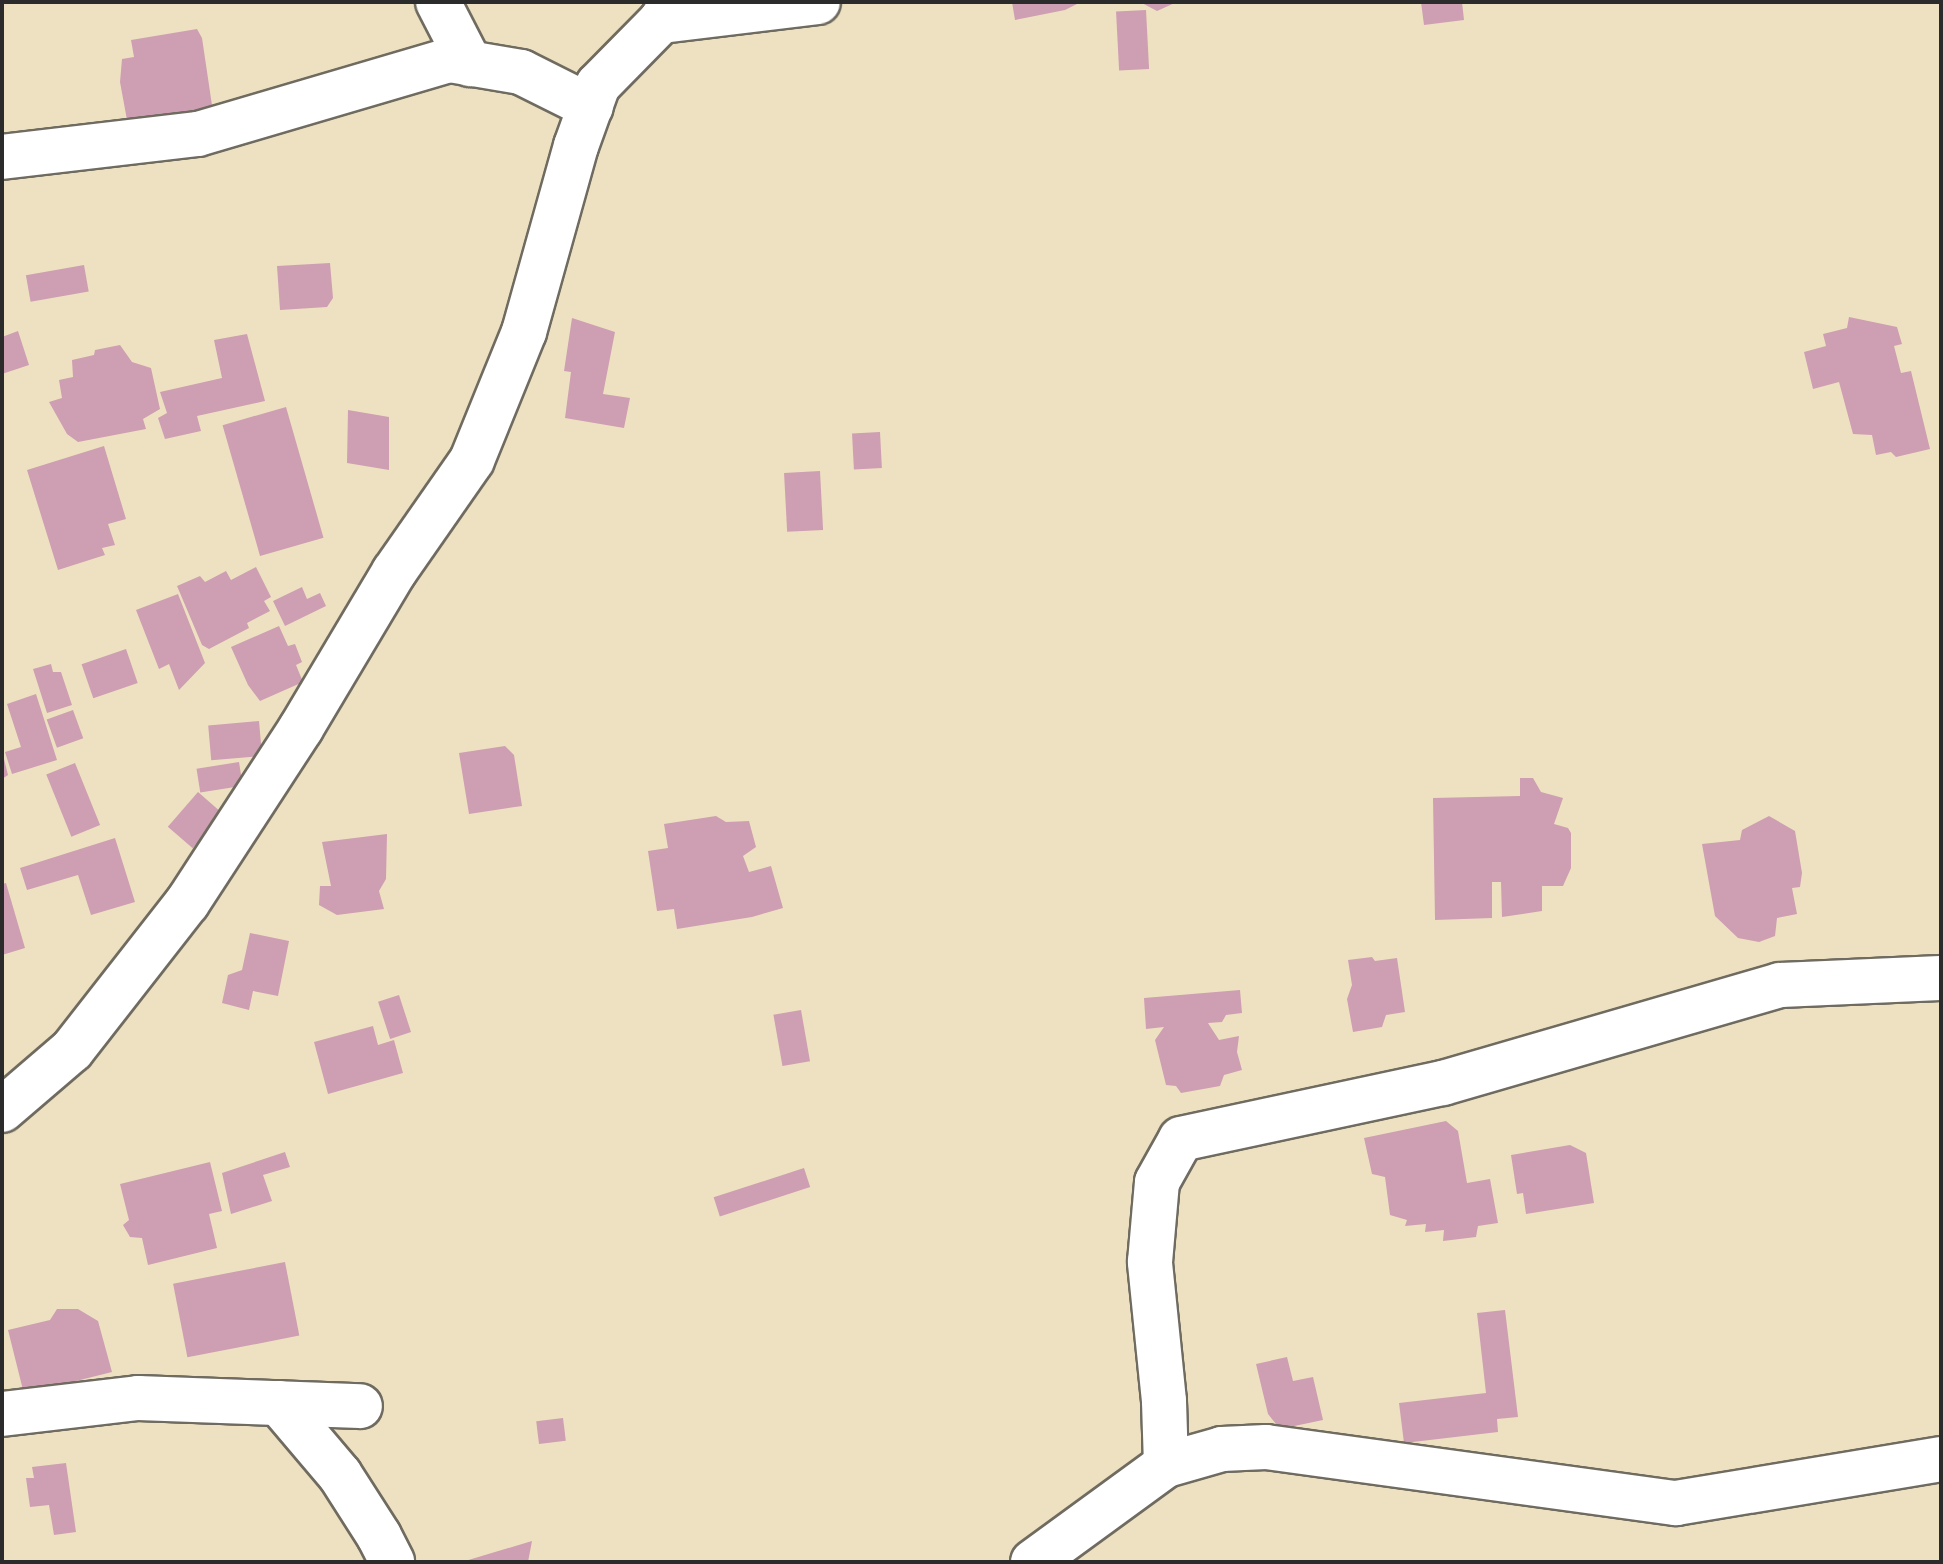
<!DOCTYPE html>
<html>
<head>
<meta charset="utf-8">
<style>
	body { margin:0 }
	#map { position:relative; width:1943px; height:1564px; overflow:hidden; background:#eee1c1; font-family:"Playpen Sans",sans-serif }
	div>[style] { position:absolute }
	.building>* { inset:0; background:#ce9eb2; transform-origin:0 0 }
	.roads { filter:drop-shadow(2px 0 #6f6b60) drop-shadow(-2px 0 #6f6b60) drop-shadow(0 2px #6f6b60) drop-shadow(0 -2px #6f6b60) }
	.minor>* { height:44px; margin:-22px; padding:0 22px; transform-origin:22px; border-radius:22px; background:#fff }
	span { translate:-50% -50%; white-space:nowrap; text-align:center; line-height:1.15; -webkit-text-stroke:6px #fff; paint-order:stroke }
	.frame { position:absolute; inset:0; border:4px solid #2b2b2b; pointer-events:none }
</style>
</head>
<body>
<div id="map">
	<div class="building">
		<div style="clip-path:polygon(1012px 2px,1081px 2px,1065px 10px,1015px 20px)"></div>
		<div style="clip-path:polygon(1140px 2px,1177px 2px,1157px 11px)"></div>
		<div style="clip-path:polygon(1421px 2px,1462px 2px,1464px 20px,1424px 25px)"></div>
		<div style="left:1146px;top:10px;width:59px;height:30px;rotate:87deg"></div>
		<div style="clip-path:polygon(197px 29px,202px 38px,213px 112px,147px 122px,144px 117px,127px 120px,120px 82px,122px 59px,134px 57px,131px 40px)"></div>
		<div style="clip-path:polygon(330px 263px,333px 298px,327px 307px,280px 310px,277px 266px)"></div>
		<div style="left:84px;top:265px;width:27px;height:59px;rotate:80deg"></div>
		<div style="clip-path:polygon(1849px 317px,1897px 327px,1902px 344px,1894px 346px,1901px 373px,1911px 371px,1930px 449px,1896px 457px,1891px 452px,1876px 455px,1872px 435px,1853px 434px,1839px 382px,1813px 389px,1804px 352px,1826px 346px,1823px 334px,1847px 328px)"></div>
		<div style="clip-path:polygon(572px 318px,615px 332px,603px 394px,630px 398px,624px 428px,565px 418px,571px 372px,564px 371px)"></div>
		<div style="clip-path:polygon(18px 331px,29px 365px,2px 374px,2px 337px)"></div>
		<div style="clip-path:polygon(247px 334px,265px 401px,197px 416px,201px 431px,165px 439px,158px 418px,167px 413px,160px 392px,222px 378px,214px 340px)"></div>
		<div style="clip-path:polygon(120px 345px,132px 362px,151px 368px,160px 409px,143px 419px,146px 429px,78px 442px,67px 434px,49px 402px,62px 398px,59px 380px,73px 377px,72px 360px,94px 355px,95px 350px)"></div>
		<div style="left:286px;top:407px;width:136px;height:66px;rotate:74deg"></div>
		<div style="clip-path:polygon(348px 410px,389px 417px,389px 470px,347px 463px)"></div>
		<div style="left:880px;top:432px;width:36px;height:28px;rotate:87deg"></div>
		<div style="clip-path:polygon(104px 446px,126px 519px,108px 524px,115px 545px,102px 548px,105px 555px,58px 570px,27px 470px)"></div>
		<div style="left:820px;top:471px;width:59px;height:36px;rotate:87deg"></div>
		<div style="clip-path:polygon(256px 567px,271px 597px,264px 601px,270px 611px,247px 623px,249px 628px,209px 649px,202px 645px,177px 586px,200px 576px,205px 582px,226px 571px,231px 580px)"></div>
		<div style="clip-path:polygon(302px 587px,307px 599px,320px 593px,326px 606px,285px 626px,273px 601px)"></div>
		<div style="clip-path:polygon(178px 594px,205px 663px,179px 690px,169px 664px,159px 669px,136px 610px)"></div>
		<div style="clip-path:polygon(279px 626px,288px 646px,295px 644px,302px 662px,296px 665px,303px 682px,260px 701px,248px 685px,231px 647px)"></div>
		<div style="left:126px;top:649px;width:36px;height:47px;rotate:71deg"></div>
		<div style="clip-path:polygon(51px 664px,53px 672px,61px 672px,72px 705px,47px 713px,33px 669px)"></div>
		<div style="clip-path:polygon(36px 694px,57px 760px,12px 774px,5px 752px,21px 747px,7px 704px)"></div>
		<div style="left:73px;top:710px;width:30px;height:28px;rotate:70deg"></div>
		<div style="left:259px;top:721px;width:35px;height:51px;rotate:85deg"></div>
		<div style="clip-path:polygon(505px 746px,514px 755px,522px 806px,469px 814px,459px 753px)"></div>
		<div style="clip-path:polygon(2px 751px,8px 775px,2px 779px)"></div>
		<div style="left:239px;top:762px;width:24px;height:43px;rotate:81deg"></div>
		<div style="left:75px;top:763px;width:67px;height:31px;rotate:68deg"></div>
		<div style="clip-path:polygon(1520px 778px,1533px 778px,1541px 792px,1563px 798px,1554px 824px,1568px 828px,1571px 833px,1571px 868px,1563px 886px,1542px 886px,1542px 911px,1502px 917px,1501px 882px,1492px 882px,1492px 918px,1435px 920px,1433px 798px,1520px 796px)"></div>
		<div style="left:198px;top:792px;width:33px;height:46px;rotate:41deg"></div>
		<div style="clip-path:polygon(716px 816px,726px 822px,749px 821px,756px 847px,743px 856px,749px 872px,771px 866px,783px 908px,752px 917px,677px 929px,674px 909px,657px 911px,648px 851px,668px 848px,664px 824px)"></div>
		<div style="clip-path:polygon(1769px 816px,1795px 831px,1802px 873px,1800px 887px,1792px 888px,1797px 914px,1777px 918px,1775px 936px,1759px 942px,1738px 938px,1715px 916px,1702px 844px,1740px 840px,1742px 830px)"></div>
		<div style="clip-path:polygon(387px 834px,386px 879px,379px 891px,384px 909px,337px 915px,319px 905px,320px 886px,331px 886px,322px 842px)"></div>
		<div style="clip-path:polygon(115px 838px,135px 902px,91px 915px,78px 875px,27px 890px,20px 868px)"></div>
		<div style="clip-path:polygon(6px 883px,25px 948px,2px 955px,2px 884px)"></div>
		<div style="clip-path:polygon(250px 933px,289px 941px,278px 996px,253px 991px,249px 1010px,222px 1003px,228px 975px,242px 970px)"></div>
		<div style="clip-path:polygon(1372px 957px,1375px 961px,1397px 958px,1405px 1012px,1386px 1015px,1382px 1027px,1353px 1032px,1347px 999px,1352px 985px,1348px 960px)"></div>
		<div style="clip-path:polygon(1240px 990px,1242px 1013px,1226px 1015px,1222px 1022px,1208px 1023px,1219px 1040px,1239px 1036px,1237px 1052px,1242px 1070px,1224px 1075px,1220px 1086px,1181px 1093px,1176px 1086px,1166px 1085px,1155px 1040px,1164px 1027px,1146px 1029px,1144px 998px)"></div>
		<div style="left:399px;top:995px;width:39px;height:22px;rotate:72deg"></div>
		<div style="left:801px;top:1010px;width:52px;height:28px;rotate:80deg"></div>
		<div style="clip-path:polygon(373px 1026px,378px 1045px,394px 1040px,403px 1073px,328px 1094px,314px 1042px)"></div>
		<div style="clip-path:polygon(1446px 1121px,1458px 1131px,1467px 1183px,1490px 1179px,1498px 1223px,1478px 1226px,1476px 1237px,1443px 1241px,1444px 1230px,1425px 1232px,1426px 1224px,1405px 1226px,1407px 1220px,1390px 1215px,1385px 1177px,1372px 1174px,1364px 1138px)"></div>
		<div style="clip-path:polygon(1570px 1145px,1586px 1153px,1594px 1203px,1526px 1214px,1523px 1193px,1517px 1194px,1511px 1155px)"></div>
		<div style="clip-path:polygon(285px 1152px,290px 1167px,263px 1175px,272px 1201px,231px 1214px,222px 1173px)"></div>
		<div style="clip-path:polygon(210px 1162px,222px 1211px,209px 1214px,217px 1248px,148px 1265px,142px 1238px,130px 1237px,123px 1225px,129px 1220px,120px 1184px)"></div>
		<div style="left:804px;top:1168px;width:20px;height:95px;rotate:72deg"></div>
		<div style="left:285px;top:1262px;width:75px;height:114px;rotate:79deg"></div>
		<div style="clip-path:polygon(57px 1309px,78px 1309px,98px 1321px,112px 1372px,24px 1394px,8px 1330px,50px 1320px)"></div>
		<div style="clip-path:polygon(1505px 1310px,1518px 1417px,1497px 1419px,1498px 1432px,1404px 1443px,1399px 1403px,1486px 1393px,1477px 1313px)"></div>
		<div style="clip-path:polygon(1287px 1357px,1293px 1381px,1313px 1377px,1323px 1420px,1280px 1429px,1268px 1414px,1256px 1364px)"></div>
		<div style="left:563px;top:1418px;width:23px;height:27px;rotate:83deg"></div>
		<div style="clip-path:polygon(66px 1463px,76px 1532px,54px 1535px,49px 1505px,30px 1507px,26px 1478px,34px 1478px,32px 1467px)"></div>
		<div style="clip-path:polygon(532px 1541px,528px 1562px,465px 1562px,465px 1561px)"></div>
	</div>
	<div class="roads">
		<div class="minor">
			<div style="left:438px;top:2px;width:70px;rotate:62.7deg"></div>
			<div style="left:661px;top:21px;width:158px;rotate:-6.9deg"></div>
			<div style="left:2px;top:157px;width:197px;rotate:-6.7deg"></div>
			<div style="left:198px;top:134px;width:263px;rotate:-16.4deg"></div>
			<div style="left:450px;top:60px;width:72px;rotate:9.6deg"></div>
			<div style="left:521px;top:72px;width:78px;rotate:26.6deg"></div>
			<div style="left:2px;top:1110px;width:92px;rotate:-40.6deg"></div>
			<div style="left:72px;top:1050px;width:187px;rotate:-52deg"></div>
			<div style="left:187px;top:903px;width:209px;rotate:-56.9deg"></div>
			<div style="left:301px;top:728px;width:182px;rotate:-59.2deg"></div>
			<div style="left:394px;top:572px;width:136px;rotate:-55.1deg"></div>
			<div style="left:472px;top:460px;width:138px;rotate:-67.9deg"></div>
			<div style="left:524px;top:332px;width:193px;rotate:-74.4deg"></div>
			<div style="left:576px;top:146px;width:65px;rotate:-70.2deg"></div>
			<div style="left:598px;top:85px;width:90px;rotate:-45.5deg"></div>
			<div style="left:661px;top:21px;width:22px;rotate:-58deg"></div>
			<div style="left:279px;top:1403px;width:94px;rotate:49.7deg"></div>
			<div style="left:340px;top:1475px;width:72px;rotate:57.4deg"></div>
			<div style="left:379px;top:1536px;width:29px;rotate:63deg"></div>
			<div style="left:2px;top:1414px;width:137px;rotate:-6.7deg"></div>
			<div style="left:138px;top:1398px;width:222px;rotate:2.1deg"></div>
			<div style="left:1166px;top:1465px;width:64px;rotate:-91.8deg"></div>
			<div style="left:1164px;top:1401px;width:140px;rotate:-95.8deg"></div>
			<div style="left:1150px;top:1262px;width:80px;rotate:-85deg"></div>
			<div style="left:1157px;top:1182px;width:49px;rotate:-60.8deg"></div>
			<div style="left:1181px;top:1139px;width:268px;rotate:-12.1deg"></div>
			<div style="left:1443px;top:1083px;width:351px;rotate:-16.2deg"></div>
			<div style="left:1780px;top:985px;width:161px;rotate:-2.5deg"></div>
			<div style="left:1033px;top:1562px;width:165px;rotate:-36.1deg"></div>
			<div style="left:1166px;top:1465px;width:58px;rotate:-15.9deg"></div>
			<div style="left:1222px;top:1449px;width:44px;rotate:-2.6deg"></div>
			<div style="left:1266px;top:1447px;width:414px;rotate:7.8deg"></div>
			<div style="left:1676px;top:1503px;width:269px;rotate:-9.4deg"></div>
		</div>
	</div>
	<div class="frame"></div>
</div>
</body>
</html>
